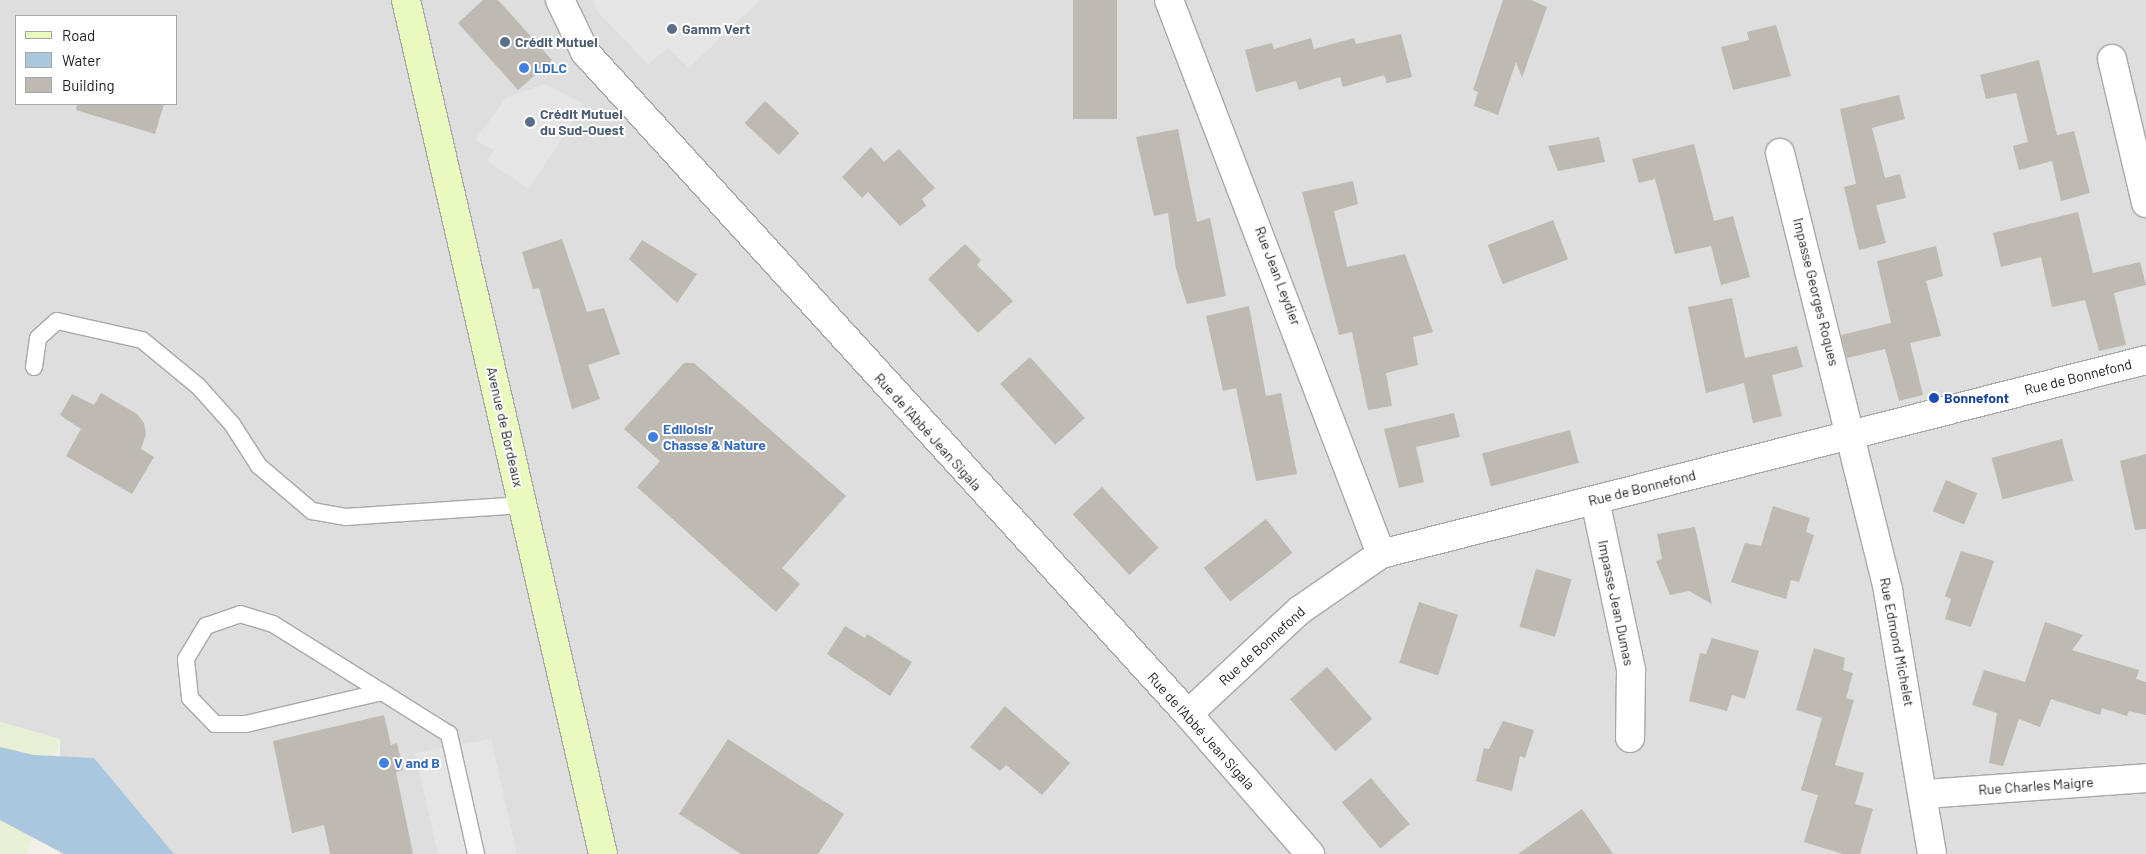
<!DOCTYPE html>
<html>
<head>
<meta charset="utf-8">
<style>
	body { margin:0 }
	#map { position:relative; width:2146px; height:854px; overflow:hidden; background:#f1f0e8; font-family:Barlow,sans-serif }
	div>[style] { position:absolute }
	.residential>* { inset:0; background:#dfdede }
	.farmland>* { inset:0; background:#e7efd4; transform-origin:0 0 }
	.parking>* { inset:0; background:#e5e5e5 }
	.water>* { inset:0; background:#a9c7de }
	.building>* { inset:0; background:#beb9b1; transform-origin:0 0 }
	.roads { filter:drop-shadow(1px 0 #a8a8a8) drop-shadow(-1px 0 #a8a8a8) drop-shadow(0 1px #a8a8a8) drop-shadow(0 -1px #a8a8a8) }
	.service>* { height:16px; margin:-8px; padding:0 8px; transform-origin:8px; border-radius:8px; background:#fff }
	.minor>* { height:28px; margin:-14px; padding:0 14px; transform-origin:14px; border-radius:14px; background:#fff }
	.secondary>* { height:28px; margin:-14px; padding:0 14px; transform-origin:14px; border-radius:14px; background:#eaf9be }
	.dots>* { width:14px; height:14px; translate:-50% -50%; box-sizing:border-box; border:2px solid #fff; border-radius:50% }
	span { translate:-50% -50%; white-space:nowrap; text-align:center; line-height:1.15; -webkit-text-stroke:4px #fff; paint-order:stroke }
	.service-label { font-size:14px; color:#4e5e75; font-weight:700 }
	.left { translate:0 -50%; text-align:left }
	.shop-label { font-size:14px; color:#366cbe; font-weight:700 }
	.street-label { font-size:14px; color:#212121 }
	.transit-label { font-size:14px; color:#164399; font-weight:700 }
	.legend { position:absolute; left:15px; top:15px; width:162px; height:90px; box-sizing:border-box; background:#fff; border:1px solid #a6a6a6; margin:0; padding:6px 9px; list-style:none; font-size:15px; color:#212121 }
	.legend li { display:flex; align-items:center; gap:10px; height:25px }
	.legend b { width:25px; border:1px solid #a6a6a6 }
</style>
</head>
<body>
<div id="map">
	<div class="residential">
		<div style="clip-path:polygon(evenodd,0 0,2146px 0,2146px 854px,60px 854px,60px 739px,0 722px,0 0,16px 16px,176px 16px,176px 104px,16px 104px,16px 16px)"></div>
	</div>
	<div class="farmland">
		<div style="left:0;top:722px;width:62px;height:132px;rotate:16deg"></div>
	</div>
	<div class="parking">
		<div style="clip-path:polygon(594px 0,760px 0,689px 68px,668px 48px,648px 64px,596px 10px)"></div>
		<div style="clip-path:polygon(545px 84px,584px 104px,529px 189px,487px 161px,494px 150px,475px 140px,507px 97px)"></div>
		<div style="clip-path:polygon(491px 739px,517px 854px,438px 854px,415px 753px)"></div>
	</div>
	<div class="water">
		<div style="clip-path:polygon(0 747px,34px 755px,94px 758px,174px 854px,64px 854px,0 820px)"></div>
	</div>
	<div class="building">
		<div style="clip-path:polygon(483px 0,498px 0,552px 60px,518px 90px,458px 23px)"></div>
		<div style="left:1073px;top:0;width:44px;height:119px"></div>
		<div style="clip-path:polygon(1503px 0,1531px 0,1547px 7px,1522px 78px,1516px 62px,1498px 115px,1474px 106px,1478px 92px,1473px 90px)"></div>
		<div style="clip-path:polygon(1776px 25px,1791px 76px,1733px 90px,1721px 47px,1749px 40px,1747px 32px)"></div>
		<div style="clip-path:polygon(1401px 34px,1412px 77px,1387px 83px,1384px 75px,1343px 87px,1340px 77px,1299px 90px,1296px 81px,1256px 92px,1245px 50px,1272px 43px,1274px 49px,1311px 38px,1314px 49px,1354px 38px,1356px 44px)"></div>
		<div style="clip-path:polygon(2039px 60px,2057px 135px,2074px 131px,2090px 193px,2061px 201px,2052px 161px,2019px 170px,2013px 146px,2028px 142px,2016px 93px,1986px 99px,1980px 75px)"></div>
		<div style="clip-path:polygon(1899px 95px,1905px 119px,1872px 128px,1885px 178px,1900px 174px,1906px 198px,1876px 205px,1886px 243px,1859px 250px,1844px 187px,1856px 184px,1840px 109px)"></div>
		<div style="left:765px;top:101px;width:47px;height:30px;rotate:43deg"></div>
		<div style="clip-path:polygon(77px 104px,164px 104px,155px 134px,76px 110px)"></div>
		<div style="clip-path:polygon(1178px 129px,1197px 222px,1210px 218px,1226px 296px,1187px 304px,1176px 269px,1168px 213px,1154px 216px,1136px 137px)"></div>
		<div style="clip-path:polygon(1599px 137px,1605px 162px,1558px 171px,1548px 146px)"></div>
		<div style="clip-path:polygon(1694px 144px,1714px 221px,1733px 216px,1750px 277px,1721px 285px,1711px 246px,1675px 254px,1655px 179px,1639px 183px,1632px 159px)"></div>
		<div style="clip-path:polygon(871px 147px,884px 162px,899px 149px,935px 188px,922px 199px,926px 206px,900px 226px,868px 192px,862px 198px,842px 177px)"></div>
		<div style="clip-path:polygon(1353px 181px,1358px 204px,1334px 211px,1347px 267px,1405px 254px,1433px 332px,1413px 337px,1418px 365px,1386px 373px,1392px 406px,1368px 410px,1352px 332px,1339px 335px,1302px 192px)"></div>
		<div style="clip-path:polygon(2078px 212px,2093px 273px,2140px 262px,2146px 285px,2114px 293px,2126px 345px,2099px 351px,2085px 300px,2052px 307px,2041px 257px,2001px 267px,1993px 233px)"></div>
		<div style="left:1553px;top:220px;width:42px;height:70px;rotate:69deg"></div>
		<div style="clip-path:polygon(562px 239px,587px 312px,604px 308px,620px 354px,588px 365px,600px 399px,572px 409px,539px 288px,533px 289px,522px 252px)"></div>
		<div style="clip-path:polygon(642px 240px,697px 274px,677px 303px,629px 259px)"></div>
		<div style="clip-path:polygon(965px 244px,981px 260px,977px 265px,1013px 301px,978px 333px,928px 279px)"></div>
		<div style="clip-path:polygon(1936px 246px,1943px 276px,1926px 281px,1941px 336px,1910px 343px,1923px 395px,1899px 401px,1885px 349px,1847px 358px,1841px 335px,1891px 323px,1877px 261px)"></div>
		<div style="clip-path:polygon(1732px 298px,1745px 358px,1797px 346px,1803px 367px,1772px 375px,1782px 416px,1753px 423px,1744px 383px,1706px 393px,1688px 307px)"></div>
		<div style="clip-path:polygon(1249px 306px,1266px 396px,1281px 393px,1297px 474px,1256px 481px,1236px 388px,1223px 391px,1206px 316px)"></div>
		<div style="left:1030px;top:357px;width:82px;height:40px;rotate:48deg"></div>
		<div style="clip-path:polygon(684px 363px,694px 363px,846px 496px,782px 568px,800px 584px,776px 612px,637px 487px,660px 461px,624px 429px)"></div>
		<div style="clip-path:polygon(101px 393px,137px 414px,144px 423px,146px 434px,141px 449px,154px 457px,132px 494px,66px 456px,81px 429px,60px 415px,72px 394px,94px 405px)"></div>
		<div style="clip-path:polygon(1454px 413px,1460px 437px,1416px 447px,1424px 482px,1399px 488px,1384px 429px)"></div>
		<div style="left:1570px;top:430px;width:34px;height:91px;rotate:75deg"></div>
		<div style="left:2062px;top:439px;width:43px;height:73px;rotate:75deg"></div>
		<div style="clip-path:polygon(2146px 454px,2146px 529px,2135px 530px,2120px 461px)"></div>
		<div style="left:1946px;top:480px;width:34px;height:34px;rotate:23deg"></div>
		<div style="left:1102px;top:487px;width:83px;height:40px;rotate:47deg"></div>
		<div style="clip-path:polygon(1773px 506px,1810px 518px,1806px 532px,1814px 535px,1799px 582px,1791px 580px,1786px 599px,1731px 582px,1745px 543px,1761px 546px)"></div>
		<div style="left:1266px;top:519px;width:43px;height:79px;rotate:52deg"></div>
		<div style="clip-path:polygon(1695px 527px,1712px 604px,1689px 591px,1670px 595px,1656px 561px,1662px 559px,1657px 534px)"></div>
		<div style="clip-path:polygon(1961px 551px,1994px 561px,1971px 627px,1945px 619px,1951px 599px,1945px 596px)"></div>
		<div style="left:1536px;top:569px;width:37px;height:60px;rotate:16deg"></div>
		<div style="left:1419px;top:602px;width:41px;height:64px;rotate:18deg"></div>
		<div style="clip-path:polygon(2045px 622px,2083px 635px,2072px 650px,2139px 670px,2136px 679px,2146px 682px,2146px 715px,2129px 711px,2127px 716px,2102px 708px,2100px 715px,2051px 699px,2040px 727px,2019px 719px,2003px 766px,1989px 763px,1997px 713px,1972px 705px,1984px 670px,2025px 682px)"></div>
		<div style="clip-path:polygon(845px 626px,865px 638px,867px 634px,912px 662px,890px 696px,827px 654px)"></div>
		<div style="clip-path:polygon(1712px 638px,1759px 651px,1745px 699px,1732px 695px,1727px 711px,1689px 701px,1700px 653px,1706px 654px)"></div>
		<div style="clip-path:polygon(1814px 648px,1845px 658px,1843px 670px,1853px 673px,1846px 698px,1854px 700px,1835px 765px,1864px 773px,1855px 804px,1873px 809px,1860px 854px,1843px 854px,1804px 842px,1818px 795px,1801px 790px,1822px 718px,1796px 710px)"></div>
		<div style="left:1327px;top:667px;width:69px;height:49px;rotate:49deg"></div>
		<div style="clip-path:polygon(1005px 706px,1070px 763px,1042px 795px,1006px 765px,1000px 771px,970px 747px)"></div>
		<div style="clip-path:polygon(384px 715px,391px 745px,397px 743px,403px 770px,396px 772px,413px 854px,330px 854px,324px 825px,292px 833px,273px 741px)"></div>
		<div style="clip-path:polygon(1503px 721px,1534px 730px,1525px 758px,1520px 756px,1512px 791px,1476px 781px,1484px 748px,1489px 749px)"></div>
		<div style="clip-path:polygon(728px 739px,844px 814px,818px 854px,741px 854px,679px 814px)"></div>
		<div style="left:1371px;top:778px;width:60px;height:38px;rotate:50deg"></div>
		<div style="clip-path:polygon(1582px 809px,1613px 854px,1518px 854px)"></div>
	</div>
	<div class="roads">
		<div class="service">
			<div style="left:34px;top:367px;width:29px;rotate:-82deg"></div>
			<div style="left:38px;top:338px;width:25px;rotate:-42deg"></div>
			<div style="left:57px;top:321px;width:87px;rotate:12.6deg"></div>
			<div style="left:142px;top:340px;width:72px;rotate:39.4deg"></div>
			<div style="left:198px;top:386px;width:51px;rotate:48.2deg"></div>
			<div style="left:232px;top:424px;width:50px;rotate:57.3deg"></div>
			<div style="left:259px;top:466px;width:70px;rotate:40.3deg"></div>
			<div style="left:312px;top:511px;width:35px;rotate:10deg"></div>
			<div style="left:346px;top:517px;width:176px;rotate:-3.9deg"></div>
			<div style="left:382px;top:692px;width:140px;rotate:166.8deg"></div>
			<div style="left:246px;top:724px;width:31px;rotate:180deg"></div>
			<div style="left:215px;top:724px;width:36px;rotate:-134deg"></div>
			<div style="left:190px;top:698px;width:39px;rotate:-96deg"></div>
			<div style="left:186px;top:659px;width:39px;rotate:-59deg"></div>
			<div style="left:206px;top:626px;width:36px;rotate:-19deg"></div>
			<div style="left:240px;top:614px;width:34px;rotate:17deg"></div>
			<div style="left:273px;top:624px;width:128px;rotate:32deg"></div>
			<div style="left:382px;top:692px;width:79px;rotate:32.1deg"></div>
			<div style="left:449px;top:734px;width:123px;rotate:77.3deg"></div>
		</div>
		<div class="minor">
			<div style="left:560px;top:0;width:58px;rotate:64.3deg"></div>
			<div style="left:585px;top:52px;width:895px;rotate:47.67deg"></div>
			<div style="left:1188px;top:714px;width:186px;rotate:48.9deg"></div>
			<div style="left:1169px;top:0;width:593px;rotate:69.06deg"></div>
			<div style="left:2112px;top:59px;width:148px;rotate:76.7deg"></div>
			<div style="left:1780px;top:153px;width:451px;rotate:76.1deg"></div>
			<div style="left:1888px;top:591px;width:267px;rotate:80.5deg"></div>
			<div style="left:1595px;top:500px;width:174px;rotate:78deg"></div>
			<div style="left:1631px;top:670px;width:68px;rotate:90.8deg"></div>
			<div style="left:1188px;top:714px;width:153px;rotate:-42.9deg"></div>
			<div style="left:1300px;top:610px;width:98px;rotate:-34.7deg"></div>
			<div style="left:1381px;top:554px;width:789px;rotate:-14.23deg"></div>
			<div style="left:1925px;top:794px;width:222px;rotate:-4.1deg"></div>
		</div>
		<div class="secondary">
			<div style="left:406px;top:0;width:876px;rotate:77.01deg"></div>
		</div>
	</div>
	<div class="dots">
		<div style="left:672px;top:29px;background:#5c6f8a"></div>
		<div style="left:505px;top:42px;background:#5c6f8a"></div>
		<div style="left:524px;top:68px;background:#3f7fe0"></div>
		<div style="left:530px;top:122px;background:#5c6f8a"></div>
		<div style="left:1934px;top:398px;background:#1a4fb4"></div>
		<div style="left:653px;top:437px;background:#3f7fe0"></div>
		<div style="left:384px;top:763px;background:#3f7fe0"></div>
	</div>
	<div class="service-label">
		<span class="left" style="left:682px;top:29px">Gamm Vert</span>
		<span class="left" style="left:515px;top:42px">Crédit Mutuel</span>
		<span class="left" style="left:540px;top:122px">Crédit Mutuel<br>du Sud-Ouest</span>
	</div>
	<div class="shop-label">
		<span class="left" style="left:534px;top:68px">LDLC</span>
		<span class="left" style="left:663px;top:437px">Ediloisir<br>Chasse &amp; Nature</span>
		<span class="left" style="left:394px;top:763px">V and B</span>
	</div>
	<div class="street-label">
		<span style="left:1278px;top:276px;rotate:69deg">Rue Jean Leydier</span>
		<span style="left:1816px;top:292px;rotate:76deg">Impasse Georges Roques</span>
		<span style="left:2078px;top:377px;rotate:-14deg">Rue de Bonnefond</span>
		<span style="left:505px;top:427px;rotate:77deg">Avenue de Bordeaux</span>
		<span style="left:928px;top:432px;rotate:48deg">Rue de l'Abbé Jean Sigala</span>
		<span style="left:1642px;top:488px;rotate:-14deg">Rue de Bonnefond</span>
		<span style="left:1616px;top:603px;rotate:78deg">Impasse Jean Dumas</span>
		<span style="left:1897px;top:642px;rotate:79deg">Rue Edmond Michelet</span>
		<span style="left:1262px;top:646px;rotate:-42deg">Rue de Bonnefond</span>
		<span style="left:1201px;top:731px;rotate:48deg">Rue de l'Abbé Jean Sigala</span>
		<span style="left:2036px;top:786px;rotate:-4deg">Rue Charles Maigre</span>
	</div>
	<div class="transit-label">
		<span class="left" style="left:1944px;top:398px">Bonnefont</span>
	</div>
	<ul class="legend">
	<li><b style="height:6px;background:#eaf9be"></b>Road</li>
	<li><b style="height:14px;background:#a9c7de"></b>Water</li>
	<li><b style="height:14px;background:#beb9b1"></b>Building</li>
	</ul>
</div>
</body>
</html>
